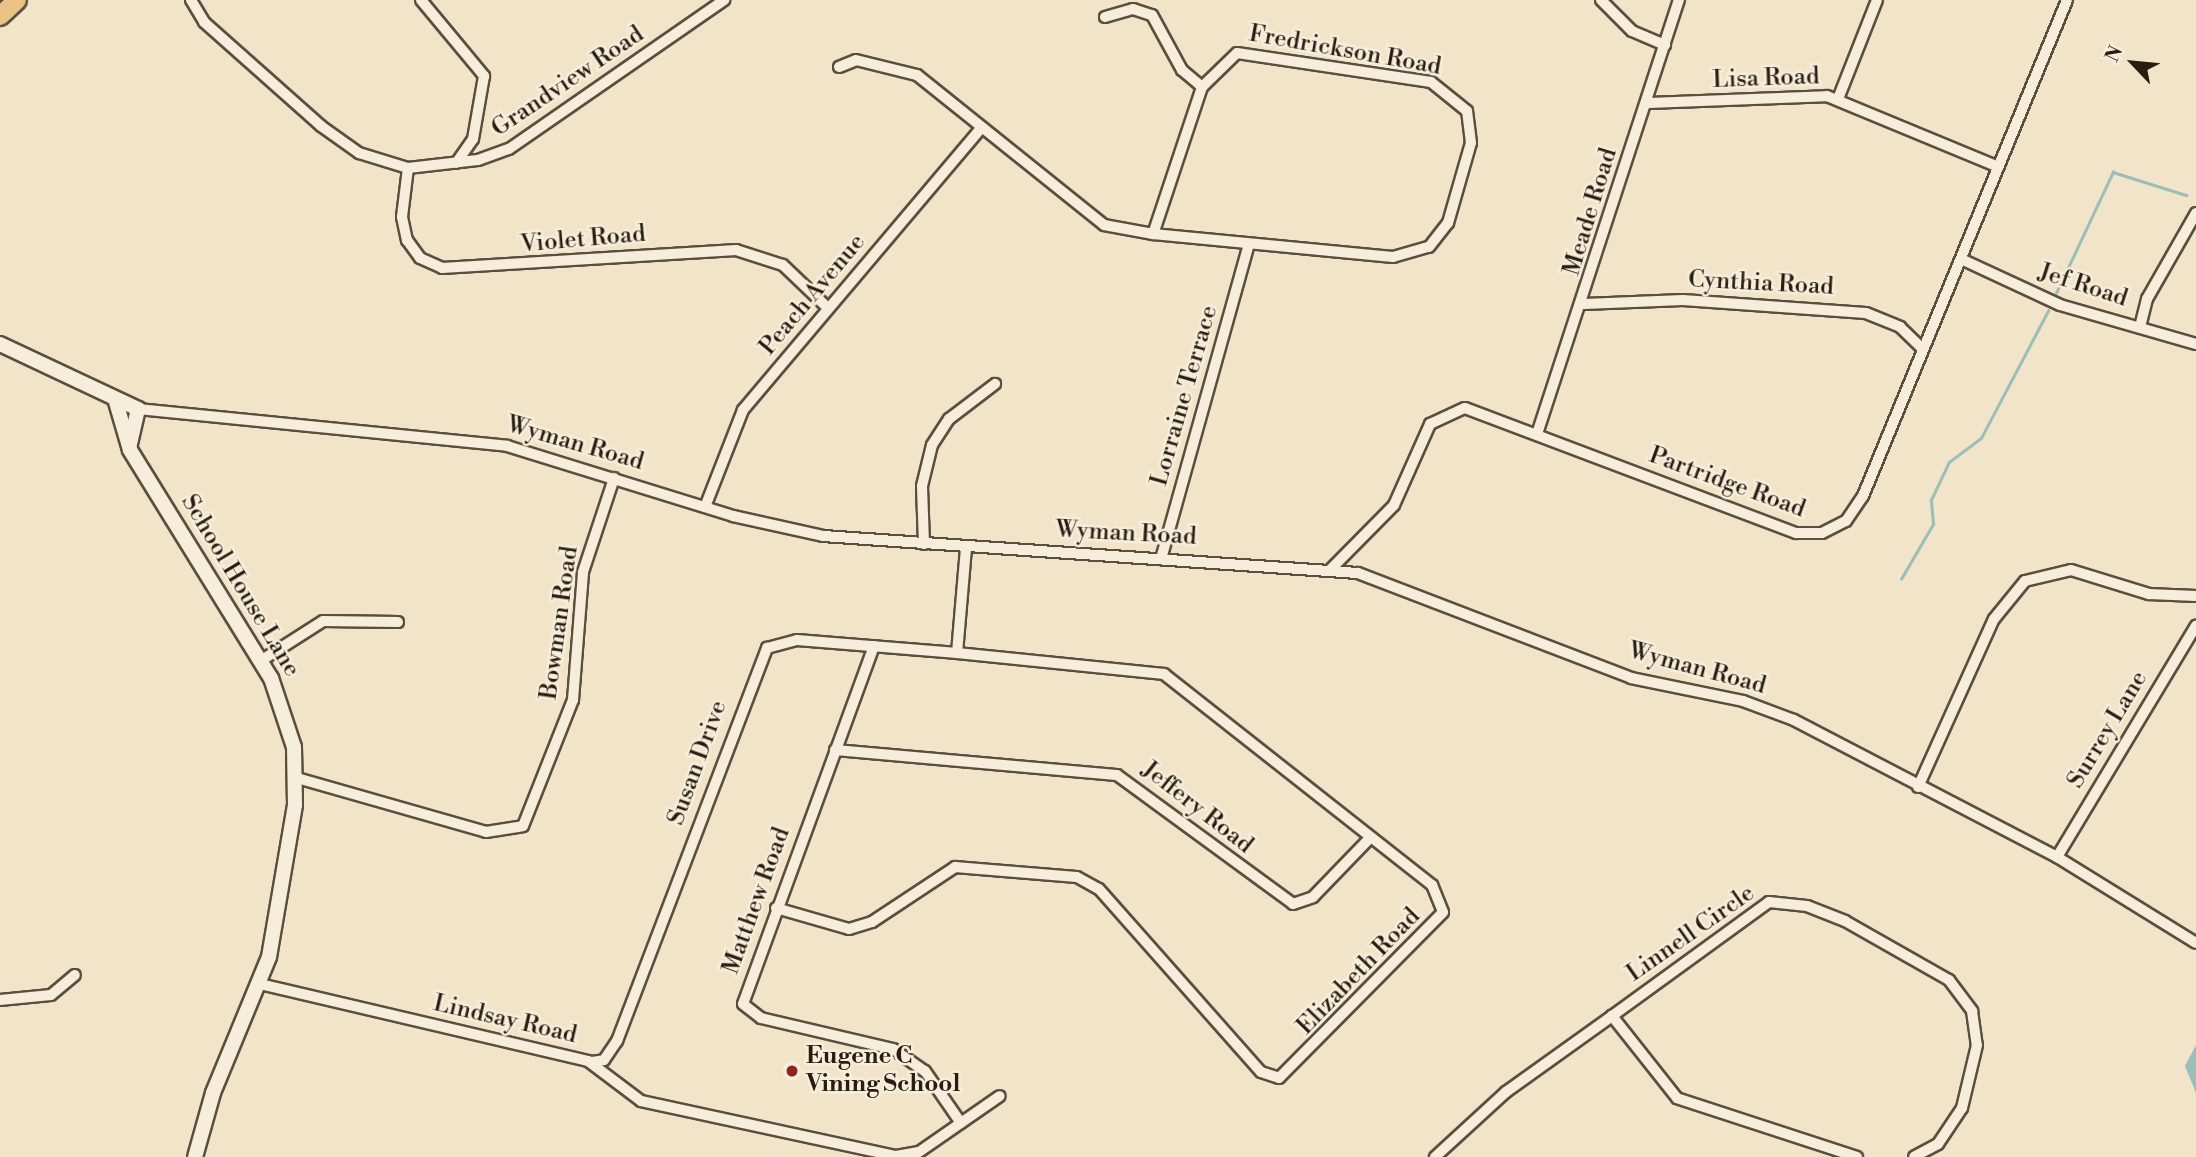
<!DOCTYPE html>
<html>
<head>
<meta charset="utf-8">
<style>
	body { margin:0 }
	#map { position:relative; width:2196px; height:1157px; overflow:hidden; background:#f2e4c8; font-family:"Libre Bodoni",serif }
	div>[style] { position:absolute }
	.water>* { inset:0; background:#9bbeb9 }
	.stream>* { height:2.5px; margin:-1.25px; padding:0 1.25px; transform-origin:1.25px; border-radius:1.25px; background:#9bbeb9 }
	.roads { filter:drop-shadow(2px 0 #5a4f3f) drop-shadow(-2px 0 #5a4f3f) drop-shadow(0 2px #5a4f3f) drop-shadow(0 -2px #5a4f3f) }
	.minor>* { height:10px; margin:-5px; padding:0 5px; transform-origin:5px; border-radius:5px; background:#f7eddb }
	.tertiary>* { height:14px; margin:-7px; padding:0 7px; transform-origin:7px; border-radius:7px; background:#f7eddb }
	.primary>* { height:18px; margin:-9px; padding:0 9px; transform-origin:9px; border-radius:9px; background:#e9c284 }
	.dots>* { width:19px; height:19px; translate:-50% -50%; box-sizing:border-box; border:4px solid #f7eddb; border-radius:50% }
	span { translate:-50% -50%; white-space:nowrap; text-align:center; line-height:1.15; -webkit-text-stroke:5px #f7eddb; paint-order:stroke }
	.street-label { font-size:24px; color:#271d11 }
	.poi-label { font-size:24px; color:#271d11; font-weight:700 }
	.left { translate:0 -50%; text-align:left }
	.north { position:absolute; left:2098px; top:28px; width:70px; height:70px; -webkit-text-stroke:5px #f7eddb; paint-order:stroke; rotate:296deg; font-size:19px; font-weight:700; line-height:28px; text-align:center; color:#271d11 }
	.north::after { content:''; display:block; margin:auto; width:24px; height:32px; background:#271d11; clip-path:polygon(50% 0,100% 100%,50% 72%,0 100%) }
</style>
</head>
<body>
<div id="map">
	<div class="water">
		<div style="clip-path:polygon(2196px 1045px,2196px 1093px,2185px 1066px)"></div>
	</div>
	<div class="stream">
		<div style="left:2056px;top:293px;width:134px;rotate:-64.8deg"></div>
		<div style="left:2113px;top:172px;width:77px;rotate:17.5deg"></div>
		<div style="left:1901px;top:579px;width:64px;rotate:-59.8deg"></div>
		<div style="left:1933px;top:524px;width:24px;rotate:-95deg"></div>
		<div style="left:1931px;top:500px;width:42px;rotate:-64.7deg"></div>
		<div style="left:1949px;top:462px;width:40px;rotate:-37deg"></div>
		<div style="left:1981px;top:438px;width:144px;rotate:-62.2deg"></div>
	</div>
	<div class="roads">
		<div class="minor">
			<div style="left:191px;top:0;width:26px;rotate:59deg"></div>
			<div style="left:204px;top:22px;width:157px;rotate:41.6deg"></div>
			<div style="left:321px;top:126px;width:47px;rotate:35.4deg"></div>
			<div style="left:359px;top:153px;width:51px;rotate:17deg"></div>
			<div style="left:408px;top:168px;width:70px;rotate:-6.5deg"></div>
			<div style="left:478px;top:160px;width:33px;rotate:-20deg"></div>
			<div style="left:509px;top:149px;width:262px;rotate:-34.7deg"></div>
			<div style="left:421px;top:0;width:99px;rotate:50.3deg"></div>
			<div style="left:484px;top:76px;width:64px;rotate:99.9deg"></div>
			<div style="left:473px;top:139px;width:29px;rotate:125deg"></div>
			<div style="left:1601px;top:0;width:44px;rotate:45deg"></div>
			<div style="left:1632px;top:31px;width:36px;rotate:23deg"></div>
			<div style="left:1105px;top:17px;width:29px;rotate:-16deg"></div>
			<div style="left:1133px;top:9px;width:20px;rotate:18deg"></div>
			<div style="left:1152px;top:15px;width:63px;rotate:61.4deg"></div>
			<div style="left:1182px;top:70px;width:26px;rotate:40deg"></div>
			<div style="left:839px;top:67px;width:18px;rotate:-22deg"></div>
			<div style="left:856px;top:60px;width:63px;rotate:13.8deg"></div>
			<div style="left:917px;top:75px;width:240px;rotate:38.7deg"></div>
			<div style="left:1104px;top:225px;width:50px;rotate:10.4deg"></div>
			<div style="left:1153px;top:234px;width:241px;rotate:5.5deg"></div>
			<div style="left:1393px;top:257px;width:37px;rotate:-16deg"></div>
			<div style="left:1429px;top:247px;width:31px;rotate:-52deg"></div>
			<div style="left:1448px;top:223px;width:83px;rotate:-74deg"></div>
			<div style="left:1471px;top:143px;width:32px;rotate:-97deg"></div>
			<div style="left:1467px;top:111px;width:46px;rotate:-141.1deg"></div>
			<div style="left:1431px;top:82px;width:196px;rotate:-171.5deg"></div>
			<div style="left:1237px;top:53px;width:49px;rotate:135.8deg"></div>
			<div style="left:1202px;top:87px;width:155px;rotate:108.4deg"></div>
			<div style="left:1838px;top:99px;width:106px;rotate:-68.5deg"></div>
			<div style="left:1647px;top:103px;width:180px;rotate:-2.2deg"></div>
			<div style="left:1827px;top:96px;width:185px;rotate:22.5deg"></div>
			<div style="left:408px;top:168px;width:49px;rotate:97deg"></div>
			<div style="left:402px;top:217px;width:24px;rotate:78deg"></div>
			<div style="left:407px;top:240px;width:22px;rotate:54deg"></div>
			<div style="left:420px;top:258px;width:24px;rotate:24deg"></div>
			<div style="left:442px;top:268px;width:295px;rotate:-3.5deg"></div>
			<div style="left:736px;top:250px;width:49px;rotate:17.7deg"></div>
			<div style="left:783px;top:265px;width:62px;rotate:43.7deg"></div>
			<div style="left:1961px;top:259px;width:109px;rotate:24.9deg"></div>
			<div style="left:2060px;top:305px;width:141px;rotate:16deg"></div>
			<div style="left:1584px;top:304px;width:99px;rotate:-2.3deg"></div>
			<div style="left:1683px;top:300px;width:183px;rotate:4.1deg"></div>
			<div style="left:1866px;top:313px;width:37px;rotate:22deg"></div>
			<div style="left:1900px;top:327px;width:32px;rotate:44deg"></div>
			<div style="left:2140px;top:327px;width:29px;rotate:-76deg"></div>
			<div style="left:2147px;top:299px;width:99px;rotate:-60.3deg"></div>
			<div style="left:138px;top:409px;width:371px;rotate:5.7deg"></div>
			<div style="left:507px;top:446px;width:237px;rotate:17.2deg"></div>
			<div style="left:733px;top:516px;width:92px;rotate:12.5deg"></div>
			<div style="left:823px;top:536px;width:536px;rotate:3.96deg"></div>
			<div style="left:1358px;top:573px;width:292px;rotate:21deg"></div>
			<div style="left:1631px;top:678px;width:114px;rotate:11.6deg"></div>
			<div style="left:1743px;top:701px;width:54px;rotate:20.4deg"></div>
			<div style="left:1794px;top:720px;width:297px;rotate:27.5deg"></div>
			<div style="left:2057px;top:857px;width:163px;rotate:31.7deg"></div>
			<div style="left:1537px;top:434px;width:457px;rotate:-71.9deg"></div>
			<div style="left:705px;top:507px;width:104px;rotate:-68.6deg"></div>
			<div style="left:743px;top:410px;width:370px;rotate:-49.8deg"></div>
			<div style="left:924px;top:544px;width:58px;rotate:-92deg"></div>
			<div style="left:922px;top:486px;width:42px;rotate:-76.3deg"></div>
			<div style="left:932px;top:445px;width:31px;rotate:-57deg"></div>
			<div style="left:949px;top:419px;width:58px;rotate:-37.3deg"></div>
			<div style="left:1161px;top:559px;width:327px;rotate:-74.4deg"></div>
			<div style="left:1330px;top:570px;width:91px;rotate:-45.4deg"></div>
			<div style="left:1394px;top:505px;width:89px;rotate:-66deg"></div>
			<div style="left:1430px;top:424px;width:38px;rotate:-25deg"></div>
			<div style="left:1465px;top:408px;width:354px;rotate:20.7deg"></div>
			<div style="left:1796px;top:533px;width:26px"></div>
			<div style="left:1822px;top:533px;width:27px;rotate:-27deg"></div>
			<div style="left:1846px;top:521px;width:30px;rotate:-56deg"></div>
			<div style="left:1863px;top:496px;width:536px;rotate:-67.64deg"></div>
			<div style="left:874px;top:646px;width:381px;rotate:110.1deg"></div>
			<div style="left:743px;top:1004px;width:23px;rotate:38deg"></div>
			<div style="left:761px;top:1018px;width:136px;rotate:13.2deg"></div>
			<div style="left:893px;top:1049px;width:39px;rotate:35deg"></div>
			<div style="left:925px;top:1071px;width:63px;rotate:55.3deg"></div>
			<div style="left:262px;top:660px;width:72px;rotate:-32.6deg"></div>
			<div style="left:323px;top:621px;width:75px;rotate:0.8deg"></div>
			<div style="left:835px;top:750px;width:283px;rotate:5.1deg"></div>
			<div style="left:1117px;top:775px;width:218px;rotate:36.2deg"></div>
			<div style="left:1293px;top:904px;width:21px;rotate:-19deg"></div>
			<div style="left:1313px;top:897px;width:83px;rotate:-46deg"></div>
			<div style="left:297px;top:778px;width:197px;rotate:15.9deg"></div>
			<div style="left:486px;top:832px;width:37px;rotate:-9deg"></div>
			<div style="left:523px;top:826px;width:136px;rotate:-68.4deg"></div>
			<div style="left:573px;top:700px;width:128px;rotate:-85.5deg"></div>
			<div style="left:583px;top:572px;width:99px;rotate:-71.7deg"></div>
			<div style="left:1918px;top:787px;width:184px;rotate:-65.7deg"></div>
			<div style="left:1994px;top:619px;width:49px;rotate:-50.8deg"></div>
			<div style="left:2025px;top:581px;width:47px;rotate:-13.4deg"></div>
			<div style="left:2071px;top:570px;width:82px;rotate:17.1deg"></div>
			<div style="left:2149px;top:594px;width:47px;rotate:2.4deg"></div>
			<div style="left:2057px;top:857px;width:270px;rotate:-59deg"></div>
			<div style="left:776px;top:908px;width:76px;rotate:16deg"></div>
			<div style="left:849px;top:929px;width:24px;rotate:-17deg"></div>
			<div style="left:872px;top:922px;width:100px;rotate:-33.5deg"></div>
			<div style="left:955px;top:867px;width:122px;rotate:4.7deg"></div>
			<div style="left:1077px;top:877px;width:25px;rotate:29deg"></div>
			<div style="left:1099px;top:889px;width:244px;rotate:48.5deg"></div>
			<div style="left:1261px;top:1072px;width:19px;rotate:18deg"></div>
			<div style="left:1279px;top:1078px;width:233px;rotate:-45.3deg"></div>
			<div style="left:1443px;top:912px;width:29px;rotate:-112deg"></div>
			<div style="left:1432px;top:885px;width:341px;rotate:-141.8deg"></div>
			<div style="left:1164px;top:674px;width:208px;rotate:-174.2deg"></div>
			<div style="left:957px;top:653px;width:105px;rotate:-85.1deg"></div>
			<div style="left:260px;top:984px;width:337px;rotate:13.2deg"></div>
			<div style="left:588px;top:1061px;width:66px;rotate:37deg"></div>
			<div style="left:641px;top:1101px;width:261px;rotate:12.2deg"></div>
			<div style="left:896px;top:1156px;width:23px;rotate:-10deg"></div>
			<div style="left:919px;top:1152px;width:98px;rotate:-34.7deg"></div>
			<div style="left:0;top:1000px;width:51px;rotate:-5.6deg"></div>
			<div style="left:51px;top:995px;width:31px;rotate:-40deg"></div>
			<div style="left:592px;top:1062px;width:12px;rotate:-9deg"></div>
			<div style="left:604px;top:1060px;width:23px;rotate:-56deg"></div>
			<div style="left:617px;top:1041px;width:421px;rotate:-69.1deg"></div>
			<div style="left:767px;top:648px;width:31px;rotate:-15deg"></div>
			<div style="left:797px;top:640px;width:161px;rotate:4.6deg"></div>
			<div style="left:1435px;top:1157px;width:96px;rotate:-42.5deg"></div>
			<div style="left:1506px;top:1092px;width:130px;rotate:-35.6deg"></div>
			<div style="left:1857px;top:1157px;width:189px;rotate:-161.9deg"></div>
			<div style="left:1677px;top:1098px;width:105px;rotate:-128.4deg"></div>
			<div style="left:1612px;top:1016px;width:194px;rotate:-36deg"></div>
			<div style="left:1769px;top:902px;width:38px;rotate:6deg"></div>
			<div style="left:1807px;top:906px;width:41px;rotate:21.5deg"></div>
			<div style="left:1845px;top:921px;width:120px;rotate:29.6deg"></div>
			<div style="left:1949px;top:980px;width:39px;rotate:53deg"></div>
			<div style="left:1972px;top:1011px;width:34px;rotate:82deg"></div>
			<div style="left:1977px;top:1045px;width:65px;rotate:103.4deg"></div>
			<div style="left:1962px;top:1108px;width:43px;rotate:123.7deg"></div>
			<div style="left:1938px;top:1144px;width:27px;rotate:152deg"></div>
		</div>
		<div class="tertiary">
			<div style="left:0;top:344px;width:153px;rotate:25.2deg"></div>
			<div style="left:138px;top:409px;width:37px;rotate:103deg"></div>
			<div style="left:116px;top:402px;width:50px;rotate:73.7deg"></div>
			<div style="left:130px;top:450px;width:268px;rotate:58.3deg"></div>
			<div style="left:271px;top:678px;width:73px;rotate:71.6deg"></div>
			<div style="left:294px;top:747px;width:58px;rotate:89deg"></div>
			<div style="left:295px;top:805px;width:154px;rotate:99.7deg"></div>
			<div style="left:269px;top:957px;width:147px;rotate:112.4deg"></div>
			<div style="left:213px;top:1093px;width:66px;rotate:105.7deg"></div>
		</div>
		<div class="primary">
			<div style="left:0;top:16px;width:23px;rotate:-43deg"></div>
		</div>
	</div>
	<div class="dots">
		<div style="left:792px;top:1071px;background:#8f2418"></div>
	</div>
	<div class="street-label">
		<span style="left:1345px;top:51px;rotate:10deg">Fredrickson Road</span>
		<span style="left:1766px;top:79px;rotate:-2deg">Lisa Road</span>
		<span style="left:568px;top:82px;rotate:-34deg">Grandview Road</span>
		<span style="left:1591px;top:212px;rotate:-73deg">Meade Road</span>
		<span style="left:583px;top:240px;rotate:-5deg">Violet Road</span>
		<span style="left:1761px;top:284px;rotate:3deg">Cynthia Road</span>
		<span style="left:2083px;top:286px;rotate:18deg">Jef Road</span>
		<span style="left:813px;top:295px;rotate:-50deg">Peach Avenue</span>
		<span style="left:1185px;top:396px;rotate:-74deg">Lorraine Terrace</span>
		<span style="left:575px;top:444px;rotate:16deg">Wyman Road</span>
		<span style="left:1727px;top:483px;rotate:20deg">Partridge Road</span>
		<span style="left:1126px;top:534px;rotate:3deg">Wyman Road</span>
		<span style="left:240px;top:586px;rotate:59deg">School House Lane</span>
		<span style="left:560px;top:623px;rotate:-82deg">Bowman Road</span>
		<span style="left:1697px;top:669px;rotate:15deg">Wyman Road</span>
		<span style="left:2108px;top:730px;rotate:-59deg">Surrey Lane</span>
		<span style="left:698px;top:763px;rotate:-70deg">Susan Drive</span>
		<span style="left:1197px;top:808px;rotate:38deg">Jeffery Road</span>
		<span style="left:757px;top:901px;rotate:-70deg">Matthew Road</span>
		<span style="left:1691px;top:934px;rotate:-35deg">Linnell Circle</span>
		<span style="left:1359px;top:972px;rotate:-46deg">Elizabeth Road</span>
		<span style="left:505px;top:1020px;rotate:13deg">Lindsay Road</span>
	</div>
	<div class="poi-label">
		<span class="left" style="left:806px;top:1071px">Eugene C<br>Vining School</span>
	</div>
	<div class="north">N</div>
</div>
</body>
</html>
